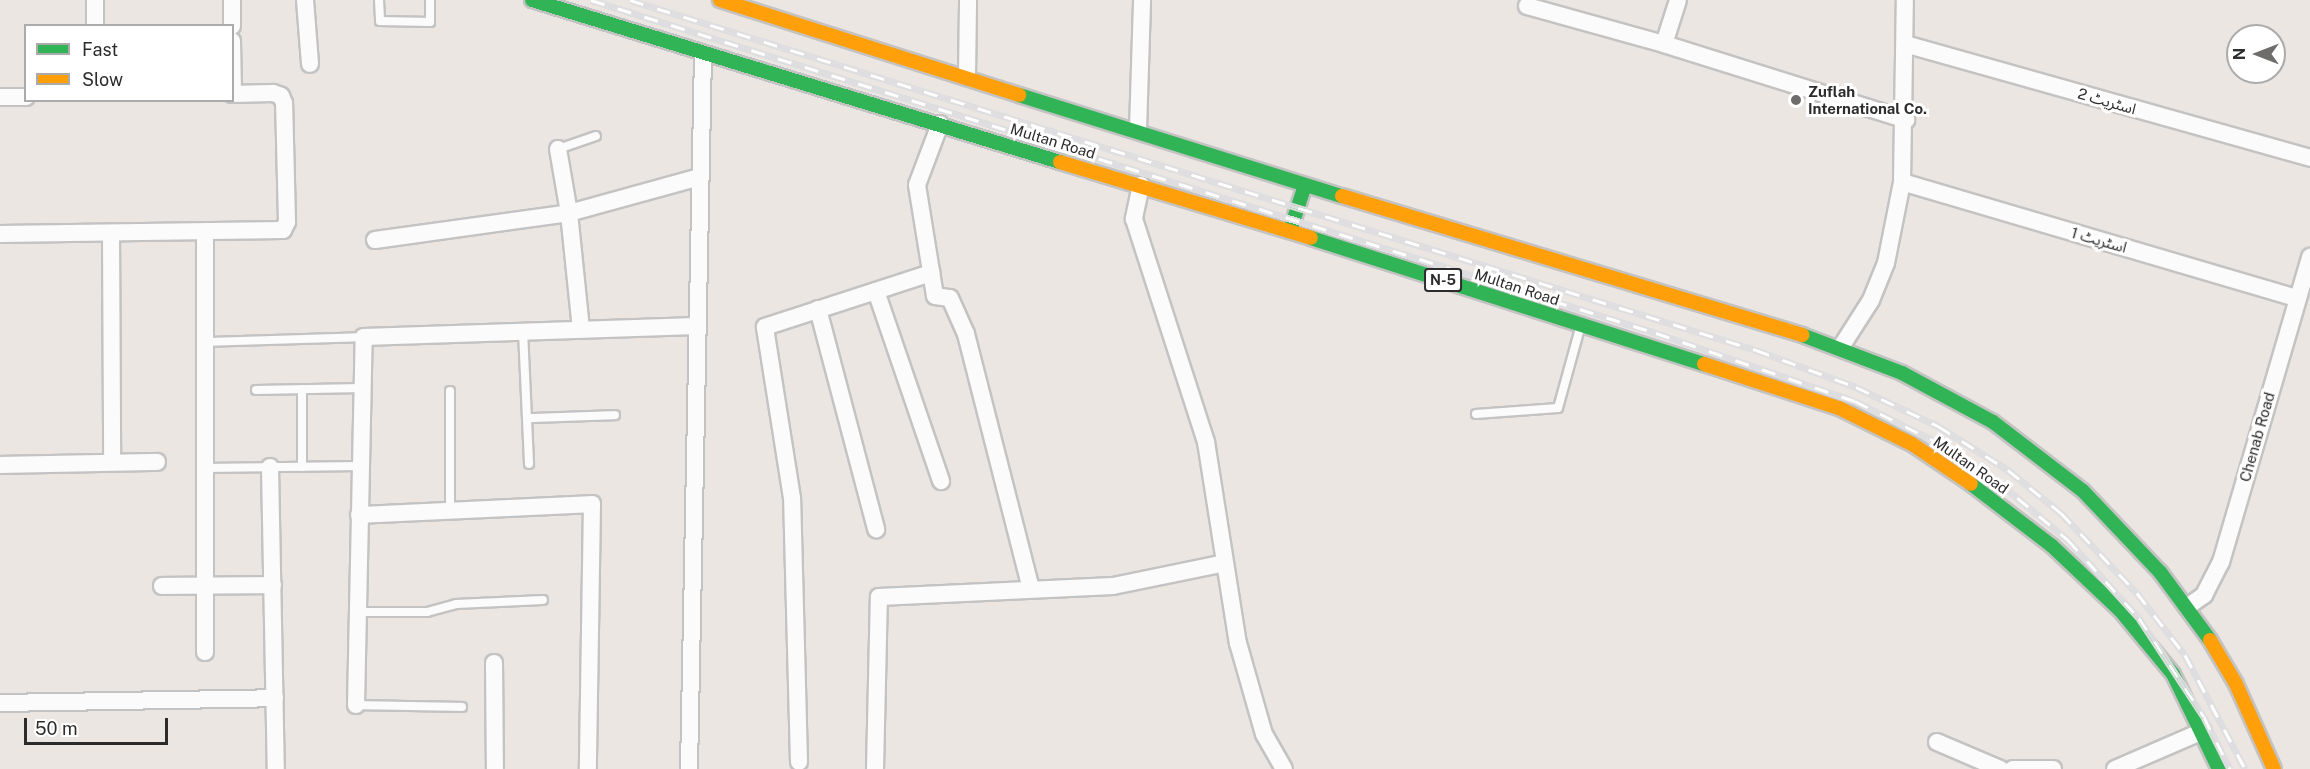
<!DOCTYPE html>
<html>
<head>
<meta charset="utf-8">
<style>
	body { margin:0 }
	#map { position:relative; width:2310px; height:769px; overflow:hidden; background:#ebe6e2; font-family:"Public Sans","Noto Sans Arabic",sans-serif }
	div>[style] { position:absolute }
	.roads { filter:drop-shadow(2px 0 #c4c3c3) drop-shadow(-2px 0 #c4c3c3) drop-shadow(0 2px #c4c3c3) drop-shadow(0 -2px #c4c3c3) }
	.lane>* { height:8px; margin:-4px; padding:0 4px; transform-origin:4px; border-radius:4px; background:#fcfbfb }
	.street>* { height:16px; margin:-8px; padding:0 8px; transform-origin:8px; border-radius:8px; background:#fcfbfb }
	.fast>* { height:14px; margin:-7px; padding:0 7px; transform-origin:7px; border-radius:7px; background:#30b455 }
	.slow>* { height:14px; margin:-7px; padding:0 7px; transform-origin:7px; border-radius:7px; background:#ff9f0a }
	.rail>* { height:7px; margin-top:-3.5px; transform-origin:0; background:repeating-linear-gradient(90deg,#fff 0 14px,#dedee0 0 28px); box-sizing:border-box; border-block:2px solid #dedee0 }
	.dots>* { width:16px; height:16px; translate:-50% -50%; box-sizing:border-box; border:3px solid #fff; border-radius:50% }
	span { translate:-50% -50%; white-space:nowrap; text-align:center; line-height:1.15; -webkit-text-stroke:6px #fff; paint-order:stroke }
	.shield-label span { padding:2px 4px; background:#fff; border:2px solid; border-radius:4px; -webkit-text-stroke-width:0 }
	.shield-label { font-size:14px; color:#2c2c2c; font-weight:700 }
	.poi-label { font-size:15px; color:#2c2c2c; font-weight:700 }
	.left { translate:0 -50%; text-align:left }
	.street-label { font-size:15px; color:#2c2c2c }
	.legend { position:absolute; left:24px; top:24px; width:210px; height:78px; box-sizing:border-box; background:#fff; border:2px solid #ababab; margin:0; padding:8px 10px; list-style:none; font-size:18px; color:#2c2c2c }
	.legend li { display:flex; align-items:center; gap:12px; height:30px }
	.legend b { width:30px; border:2px solid #ababab }
	.north { position:absolute; left:2226px; top:24px; width:60px; height:60px; box-sizing:border-box; background:#fff; border:2px solid #ababab; border-radius:50%; rotate:270deg; font-size:16px; font-weight:700; line-height:24px; text-align:center; color:#2c2c2c }
	.north::after { content:''; display:block; margin:auto; width:21px; height:27px; background:#6f6d6c; clip-path:polygon(50% 0,100% 100%,50% 72%,0 100%) }
	.scale { position:absolute; left:24px; top:718px; width:144px; height:27px; box-sizing:border-box; border:3px solid #2c2c2c; border-top:0; padding-left:8px; font-size:18px; line-height:21px; white-space:nowrap; color:#2c2c2c; -webkit-text-stroke:4px #fff; paint-order:stroke }
</style>
</head>
<body>
<div id="map">
	<div class="roads">
		<div class="lane">
			<div style="left:379px;top:0;width:21px;rotate:87deg"></div>
			<div style="left:380px;top:21px;width:50px;rotate:1.1deg"></div>
			<div style="left:430px;top:22px;width:22px;rotate:-90deg"></div>
			<div style="left:558px;top:149px;width:40px;rotate:-18.9deg"></div>
			<div style="left:523px;top:331px;width:133px;rotate:87.4deg"></div>
			<div style="left:205px;top:342px;width:159px;rotate:-1.8deg"></div>
			<div style="left:302px;top:389px;width:78px;rotate:90deg"></div>
			<div style="left:256px;top:390px;width:107px;rotate:-1.1deg"></div>
			<div style="left:1476px;top:414px;width:82px;rotate:-4.2deg"></div>
			<div style="left:1558px;top:408px;width:83px;rotate:-74.6deg"></div>
			<div style="left:530px;top:418px;width:85px;rotate:-2deg"></div>
			<div style="left:205px;top:468px;width:155px;rotate:-0.7deg"></div>
			<div style="left:450px;top:511px;width:120px;rotate:-90deg"></div>
			<div style="left:357px;top:612px;width:70px"></div>
			<div style="left:427px;top:612px;width:30px;rotate:-15deg"></div>
			<div style="left:456px;top:604px;width:87px;rotate:-2.6deg"></div>
			<div style="left:356px;top:705px;width:106px;rotate:1.1deg"></div>
		</div>
		<div class="street">
			<div style="left:95px;top:0;width:26px;rotate:90deg"></div>
			<div style="left:232px;top:0;width:26px;rotate:90deg"></div>
			<div style="left:305px;top:0;width:64px;rotate:85.5deg"></div>
			<div style="left:1527px;top:6px;width:142px;rotate:15.5deg"></div>
			<div style="left:1664px;top:44px;width:254px;rotate:17.4deg"></div>
			<div style="left:232px;top:41px;width:53px;rotate:88.9deg"></div>
			<div style="left:1664px;top:44px;width:46px;rotate:-72.3deg"></div>
			<div style="left:1905px;top:44px;width:421px;rotate:15.7deg"></div>
			<div style="left:967px;top:75px;width:75px;rotate:-89.2deg"></div>
			<div style="left:0;top:97px;width:26px"></div>
			<div style="left:940px;top:124px;width:65px;rotate:110.7deg"></div>
			<div style="left:917px;top:185px;width:112px;rotate:80.8deg"></div>
			<div style="left:935px;top:296px;width:15px;rotate:8deg"></div>
			<div style="left:950px;top:298px;width:39px;rotate:66deg"></div>
			<div style="left:966px;top:334px;width:263px;rotate:75.7deg"></div>
			<div style="left:1138px;top:130px;width:130px;rotate:-88.2deg"></div>
			<div style="left:558px;top:149px;width:65px;rotate:80.2deg"></div>
			<div style="left:569px;top:213px;width:117px;rotate:84.1deg"></div>
			<div style="left:1902px;top:182px;width:411px;rotate:16.4deg"></div>
			<div style="left:1141px;top:185px;width:35px;rotate:102deg"></div>
			<div style="left:1134px;top:219px;width:234px;rotate:72.1deg"></div>
			<div style="left:1206px;top:442px;width:204px;rotate:81deg"></div>
			<div style="left:1238px;top:643px;width:95px;rotate:74.1deg"></div>
			<div style="left:1264px;top:734px;width:40px;rotate:60.3deg"></div>
			<div style="left:0;top:234px;width:283px;rotate:-0.8deg"></div>
			<div style="left:283px;top:230px;width:9px;rotate:-63deg"></div>
			<div style="left:287px;top:222px;width:119px;rotate:-91.4deg"></div>
			<div style="left:284px;top:103px;width:8px;rotate:-113deg"></div>
			<div style="left:281px;top:96px;width:9px;rotate:-159deg"></div>
			<div style="left:273px;top:93px;width:41px;rotate:178.6deg"></div>
			<div style="left:111px;top:234px;width:228px;rotate:89.7deg"></div>
			<div style="left:375px;top:240px;width:196px;rotate:-7.9deg"></div>
			<div style="left:569px;top:213px;width:136px;rotate:-15.4deg"></div>
			<div style="left:876px;top:291px;width:201px;rotate:71.1deg"></div>
			<div style="left:818px;top:309px;width:228px;rotate:75.2deg"></div>
			<div style="left:1841px;top:347px;width:56px;rotate:-57.4deg"></div>
			<div style="left:1871px;top:300px;width:40px;rotate:-68deg"></div>
			<div style="left:1886px;top:263px;width:83px;rotate:-78.8deg"></div>
			<div style="left:1902px;top:182px;width:182px;rotate:-89.1deg"></div>
			<div style="left:0;top:465px;width:157px;rotate:-1.1deg"></div>
			<div style="left:270px;top:467px;width:302px;rotate:88.9deg"></div>
			<div style="left:359px;top:515px;width:233px;rotate:-2.7deg"></div>
			<div style="left:592px;top:504px;width:265px;rotate:90.9deg"></div>
			<div style="left:162px;top:586px;width:111px;rotate:-0.5deg"></div>
			<div style="left:2187px;top:607px;width:21px;rotate:-35deg"></div>
			<div style="left:2204px;top:595px;width:37px;rotate:-63deg"></div>
			<div style="left:2221px;top:562px;width:318px;rotate:-73.7deg"></div>
			<div style="left:205px;top:652px;width:419px;rotate:-90deg"></div>
			<div style="left:494px;top:663px;width:106px;rotate:89.5deg"></div>
			<div style="left:0;top:703px;width:275px;rotate:-1deg"></div>
			<div style="left:356px;top:705px;width:368px;rotate:-88.8deg"></div>
			<div style="left:364px;top:337px;width:332px;rotate:-1.9deg"></div>
			<div style="left:1937px;top:742px;width:69px;rotate:23.2deg"></div>
			<div style="left:799px;top:762px;width:264px;rotate:-91.5deg"></div>
			<div style="left:792px;top:498px;width:173px;rotate:-99deg"></div>
			<div style="left:765px;top:327px;width:175px;rotate:-18deg"></div>
			<div style="left:689px;top:769px;width:714px;rotate:-88.88deg"></div>
			<div style="left:875px;top:769px;width:172px;rotate:-88.7deg"></div>
			<div style="left:879px;top:597px;width:234px;rotate:-2.7deg"></div>
			<div style="left:1113px;top:586px;width:114px;rotate:-11.6deg"></div>
			<div style="left:2013px;top:769px;width:40px"></div>
			<div style="left:2115px;top:769px;width:96px;rotate:-23.4deg"></div>
		</div>
		<div class="fast">
			<div style="left:532px;top:0;width:552px;rotate:17.06deg"></div>
			<div style="left:1019px;top:95px;width:338px;rotate:17.4deg"></div>
			<div style="left:1290px;top:231px;width:48px;rotate:-71.9deg"></div>
			<div style="left:1311px;top:238px;width:413px;rotate:17.8deg"></div>
			<div style="left:1802px;top:335px;width:107px;rotate:20.8deg"></div>
			<div style="left:1902px;top:373px;width:103px;rotate:28.3deg"></div>
			<div style="left:1993px;top:422px;width:113px;rotate:37.5deg"></div>
			<div style="left:2083px;top:491px;width:112px;rotate:46.5deg"></div>
			<div style="left:2160px;top:572px;width:84px;rotate:53.7deg"></div>
			<div style="left:1971px;top:484px;width:102px;rotate:37.4deg"></div>
			<div style="left:2052px;top:546px;width:93px;rotate:43.3deg"></div>
			<div style="left:2120px;top:610px;width:83px;rotate:50.4deg"></div>
			<div style="left:2173px;top:674px;width:106px;rotate:64.2deg"></div>
		</div>
		<div class="slow">
			<div style="left:720px;top:0;width:314px;rotate:17.6deg"></div>
			<div style="left:1060px;top:162px;width:262px;rotate:16.8deg"></div>
			<div style="left:1342px;top:196px;width:481px;rotate:16.8deg"></div>
			<div style="left:1704px;top:364px;width:142px;rotate:18.1deg"></div>
			<div style="left:1839px;top:408px;width:81px;rotate:26.3deg"></div>
			<div style="left:1912px;top:444px;width:71px;rotate:34.1deg"></div>
			<div style="left:2210px;top:640px;width:51px;rotate:59.4deg"></div>
			<div style="left:2236px;top:684px;width:93px;rotate:65.9deg"></div>
		</div>
	</div>
	<div class="rail">
		<div style="left:591px;top:0;width:1116px;rotate:17.36deg"></div>
		<div style="left:1656px;top:333px;width:210px;rotate:18.9deg"></div>
		<div style="left:1855px;top:401px;width:91px;rotate:26.8deg"></div>
		<div style="left:1936px;top:442px;width:71px;rotate:32.3deg"></div>
		<div style="left:1996px;top:480px;width:94px;rotate:39.8deg"></div>
		<div style="left:2068px;top:540px;width:105px;rotate:47.7deg"></div>
		<div style="left:2139px;top:618px;width:118px;rotate:56.7deg"></div>
		<div style="left:2204px;top:717px;width:58px;rotate:63.4deg"></div>
		<div style="left:630px;top:0;width:1179px;rotate:17.27deg"></div>
		<div style="left:1756px;top:350px;width:107px;rotate:20.3deg"></div>
		<div style="left:1856px;top:387px;width:91px;rotate:25.4deg"></div>
		<div style="left:1938px;top:426px;width:83px;rotate:32.2deg"></div>
		<div style="left:2008px;top:470px;width:68px;rotate:39.1deg"></div>
		<div style="left:2061px;top:513px;width:110px;rotate:46.5deg"></div>
		<div style="left:2137px;top:593px;width:78px;rotate:52.3deg"></div>
		<div style="left:2185px;top:655px;width:129px;rotate:62.2deg"></div>
	</div>
	<div class="dots">
		<div style="left:1796px;top:100px;background:#6f6d6c"></div>
	</div>
	<div class="shield-label">
		<span style="left:1443px;top:280px">N-5</span>
	</div>
	<div class="poi-label">
		<span class="left" style="left:1808px;top:100px">Zuflah<br>International Co.</span>
	</div>
	<div class="street-label">
		<span style="left:2107px;top:101px;rotate:16deg">اسٹریٹ 2</span>
		<span style="left:1053px;top:141px;rotate:17deg">Multan Road</span>
		<span style="left:2099px;top:240px;rotate:16deg">اسٹریٹ 1</span>
		<span style="left:1517px;top:287px;rotate:18deg">Multan Road</span>
		<span style="left:2257px;top:437px;rotate:-74deg">Chenab Road</span>
		<span style="left:1971px;top:465px;rotate:35deg">Multan Road</span>
	</div>
	<ul class="legend">
	<li><b style="height:8px;background:#30b455"></b>Fast</li>
	<li><b style="height:8px;background:#ff9f0a"></b>Slow</li>
	</ul>
	<div class="north">N</div>
	<div class="scale">50 m</div>
</div>
</body>
</html>
